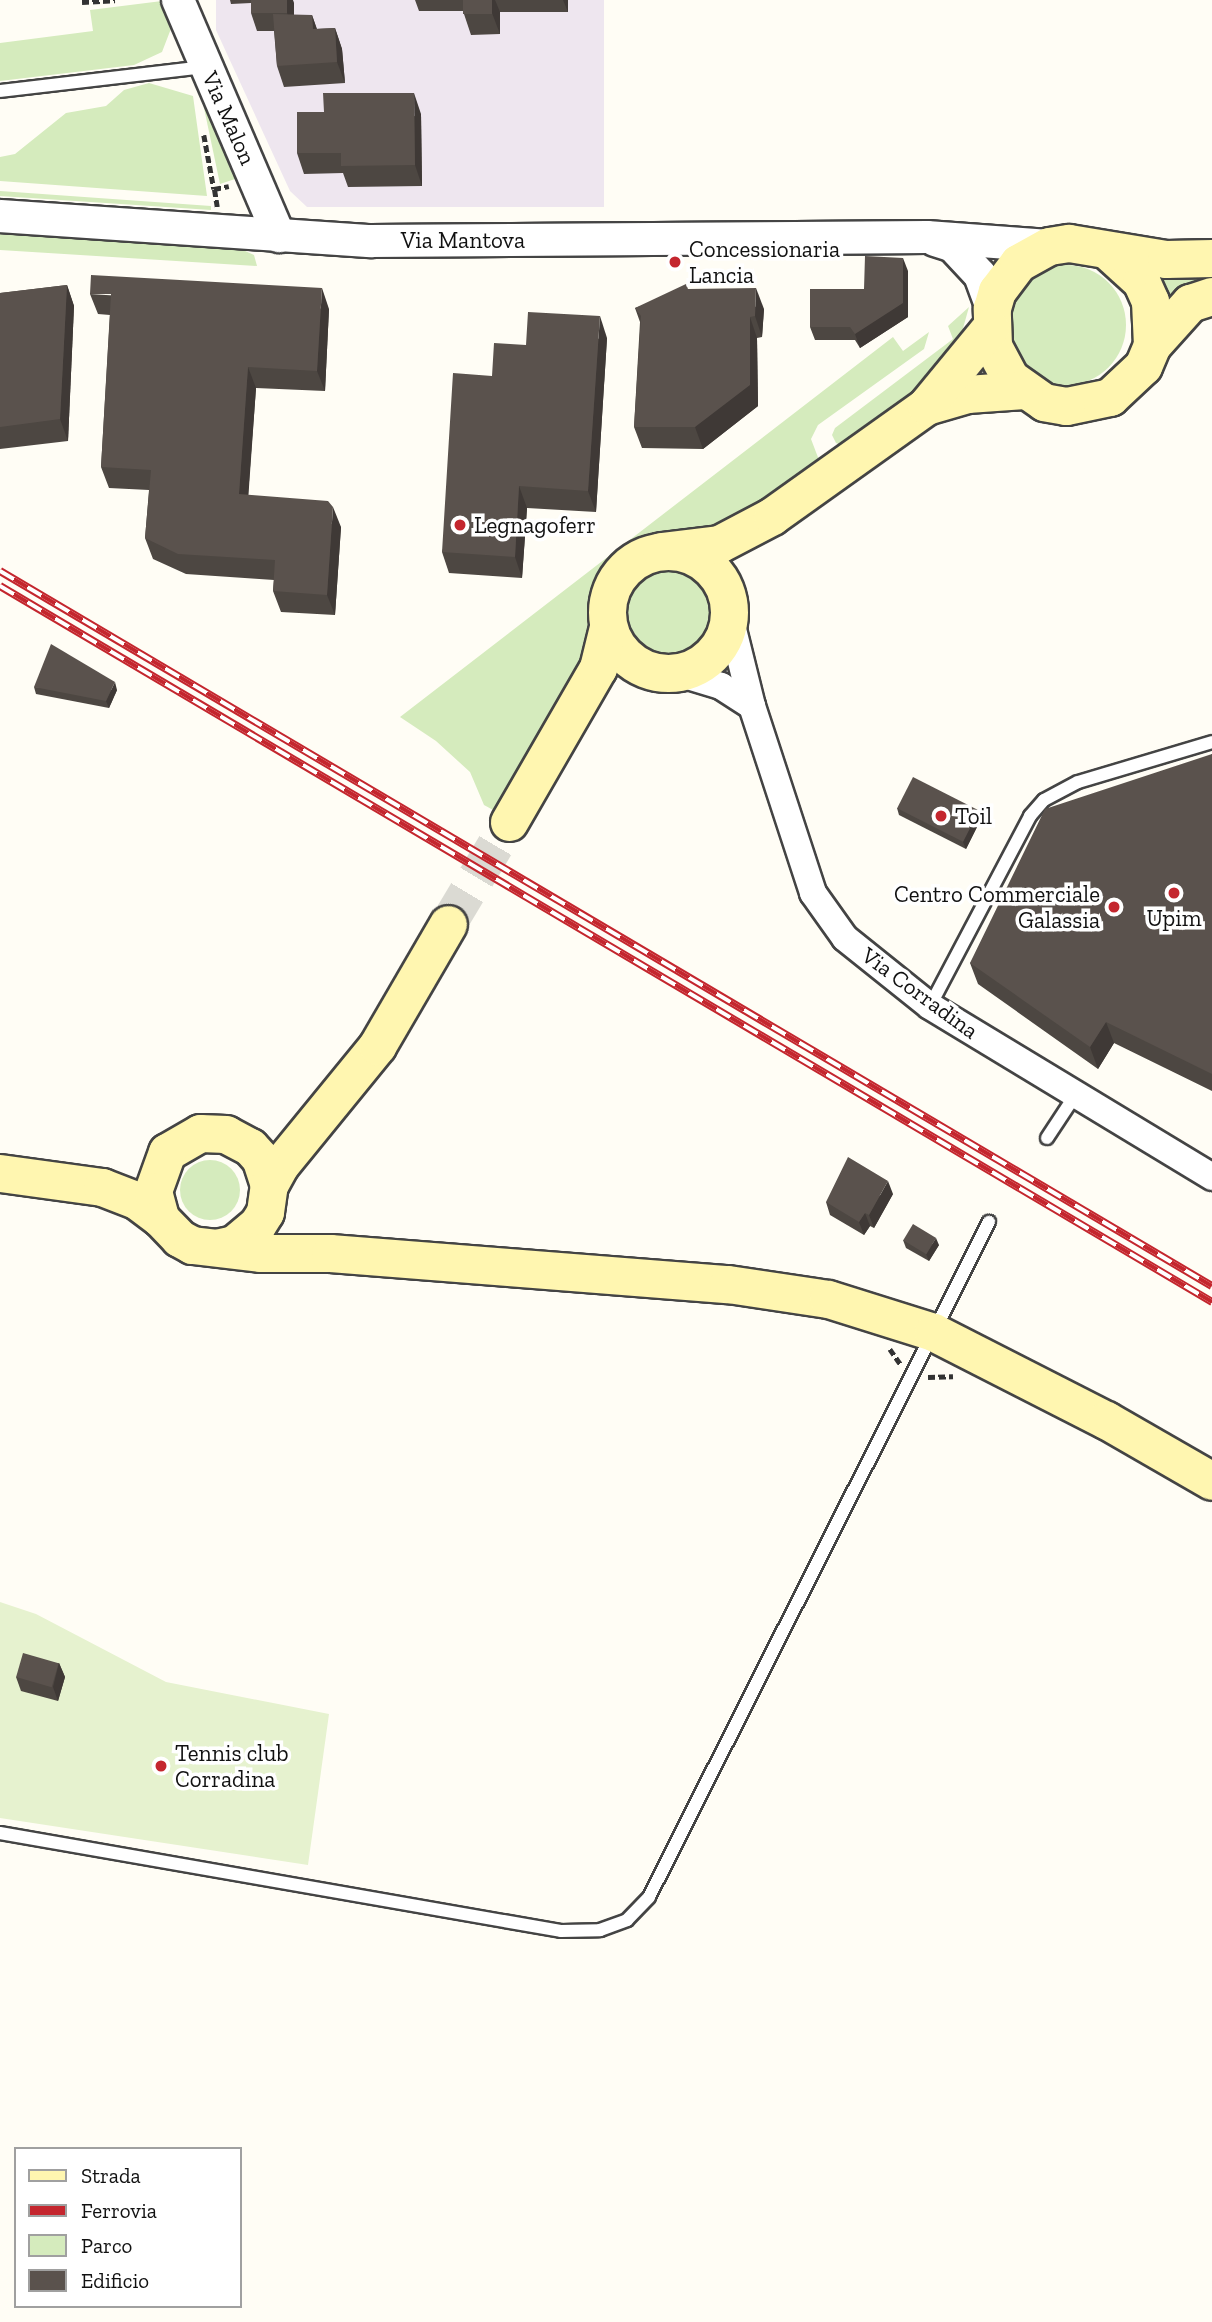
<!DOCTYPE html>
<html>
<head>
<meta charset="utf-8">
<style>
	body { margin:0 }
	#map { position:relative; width:1212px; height:2322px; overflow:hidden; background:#fffdf5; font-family:"Zilla Slab",serif }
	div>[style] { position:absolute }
	.industrial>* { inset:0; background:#eee6ef }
	.green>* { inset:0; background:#d5ebbd }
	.round { border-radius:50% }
	.pitch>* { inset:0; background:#e6f2cf }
	.secondary-tunnel>* { height:37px; margin-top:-18.5px; transform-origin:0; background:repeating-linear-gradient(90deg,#dbdad3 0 37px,transparent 0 55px) }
	.path>* { height:4.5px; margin-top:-2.25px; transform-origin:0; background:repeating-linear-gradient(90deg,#333 0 7px,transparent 0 10.5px) }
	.roads { filter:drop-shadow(2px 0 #444) drop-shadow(-2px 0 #444) drop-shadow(0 2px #444) drop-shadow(0 -2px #444) }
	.service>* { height:12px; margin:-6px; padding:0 6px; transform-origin:6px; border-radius:6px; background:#fff }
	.minor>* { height:26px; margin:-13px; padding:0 13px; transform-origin:13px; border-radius:13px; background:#fff }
	.tertiary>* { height:32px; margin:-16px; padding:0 16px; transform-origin:16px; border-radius:16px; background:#fff }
	.secondary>* { height:37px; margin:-18.5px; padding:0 18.5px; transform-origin:18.5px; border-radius:18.5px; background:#fff6b0 }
	.secondary>.ring { margin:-18.5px; padding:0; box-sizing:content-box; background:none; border:37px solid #fff6b0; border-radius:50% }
	.rail>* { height:8px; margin-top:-4px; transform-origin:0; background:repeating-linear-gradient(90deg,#fff 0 16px,#c4262e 0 32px); box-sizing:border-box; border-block:2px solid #c4262e }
	.wall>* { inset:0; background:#4d4742 }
	.shaded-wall>* { inset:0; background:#3f3936 }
	.building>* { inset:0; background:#5a524d; transform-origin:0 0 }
	.dots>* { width:19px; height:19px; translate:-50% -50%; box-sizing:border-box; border:4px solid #fff; border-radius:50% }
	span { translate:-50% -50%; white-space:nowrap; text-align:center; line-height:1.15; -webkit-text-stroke:7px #fff; paint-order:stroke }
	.street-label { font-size:23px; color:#111 }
	.poi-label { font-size:23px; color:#111 }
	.left { translate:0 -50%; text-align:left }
	.right { translate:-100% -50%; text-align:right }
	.legend { position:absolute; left:14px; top:2147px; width:228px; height:161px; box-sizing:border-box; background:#fff; border:2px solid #a0a0a0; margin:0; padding:9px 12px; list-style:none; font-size:21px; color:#111 }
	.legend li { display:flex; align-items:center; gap:14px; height:35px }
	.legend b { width:35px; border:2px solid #a0a0a0 }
</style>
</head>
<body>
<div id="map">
	<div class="industrial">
		<div style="clip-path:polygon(216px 0,604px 0,604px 207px,307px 207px,290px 191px,216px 30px)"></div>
	</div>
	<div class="green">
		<div style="clip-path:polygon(162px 1px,172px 26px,162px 52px,134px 65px,0 81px,0 43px,93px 31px,90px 10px)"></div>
		<div style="clip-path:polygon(149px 83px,193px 96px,207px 196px,0 181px,0 157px,15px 154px,66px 113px,106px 106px,124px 90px)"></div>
		<div style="clip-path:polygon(204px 108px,206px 108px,238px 178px,220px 184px)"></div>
		<div style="clip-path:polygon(0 191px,211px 206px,211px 210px,0 196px)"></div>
		<div style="clip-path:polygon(0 234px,243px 250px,254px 255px,257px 266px,0 250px)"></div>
		<div class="round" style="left:1006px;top:265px;width:120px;height:120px"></div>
		<div style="clip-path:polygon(1148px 271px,1212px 274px,1212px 279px,1187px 287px,1162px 303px)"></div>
		<div style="clip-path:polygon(969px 307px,960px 339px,929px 382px,841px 445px,836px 443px,832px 435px,835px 428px,953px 339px,948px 326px)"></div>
		<div style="clip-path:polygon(929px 332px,924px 349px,818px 425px,811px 439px,819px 460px,737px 524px,652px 536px,613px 557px,594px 583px,590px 601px,591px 653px,495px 811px,484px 805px,470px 772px,436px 741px,400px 717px,893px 337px,903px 351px)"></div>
		<div class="round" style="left:624px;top:569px;width:90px;height:90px"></div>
		<div class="round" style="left:180px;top:1160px;width:60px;height:60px"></div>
	</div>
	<div class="pitch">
		<div style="clip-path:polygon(0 1602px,36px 1614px,166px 1682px,329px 1714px,308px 1865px,0 1818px)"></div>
	</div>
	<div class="secondary-tunnel">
		<div style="left:448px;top:924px;width:119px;rotate:-59.1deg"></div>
	</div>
	<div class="path">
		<div style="left:82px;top:2px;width:33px;rotate:-3deg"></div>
		<div style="left:204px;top:135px;width:55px;rotate:79.5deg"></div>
		<div style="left:217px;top:207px;width:18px;rotate:-99deg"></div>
		<div style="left:214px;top:189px;width:15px;rotate:-11deg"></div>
		<div style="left:890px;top:1349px;width:19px;rotate:55deg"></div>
		<div style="left:928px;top:1377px;width:25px;rotate:-2deg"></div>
	</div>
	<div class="roads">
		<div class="service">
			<div style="left:0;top:91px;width:206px;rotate:-6.7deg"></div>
			<div style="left:930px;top:1006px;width:215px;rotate:-62.2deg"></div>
			<div style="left:1030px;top:816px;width:21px;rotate:-49deg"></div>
			<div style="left:1044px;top:800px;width:38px;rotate:-28deg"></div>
			<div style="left:1078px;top:782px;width:140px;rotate:-16.6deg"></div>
			<div style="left:1047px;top:1138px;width:49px;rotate:-56.6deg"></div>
			<div style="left:0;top:1833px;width:569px;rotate:9.91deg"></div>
			<div style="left:561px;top:1931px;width:39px;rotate:-1deg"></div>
			<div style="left:600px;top:1930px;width:29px;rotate:-20deg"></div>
			<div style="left:627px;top:1920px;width:32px;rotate:-46deg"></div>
			<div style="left:649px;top:1897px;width:756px;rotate:-63.27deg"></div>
		</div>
		<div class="minor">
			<div style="left:730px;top:617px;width:92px;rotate:76.1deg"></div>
			<div style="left:752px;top:706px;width:197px;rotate:71.9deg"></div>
			<div style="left:813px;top:893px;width:55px;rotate:54.6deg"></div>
			<div style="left:845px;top:938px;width:109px;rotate:38.7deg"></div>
			<div style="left:930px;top:1006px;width:330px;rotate:31.2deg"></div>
			<div style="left:678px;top:673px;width:45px;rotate:16.8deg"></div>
			<div style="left:721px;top:686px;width:37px;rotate:33deg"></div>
		</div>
		<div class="tertiary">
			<div style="left:178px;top:0;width:257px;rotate:66.8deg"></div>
			<div style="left:0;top:216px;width:371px;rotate:3.9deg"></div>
			<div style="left:370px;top:241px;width:557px;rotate:-0.41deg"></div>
			<div style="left:927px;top:237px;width:122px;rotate:4.2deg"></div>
			<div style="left:935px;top:240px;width:19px;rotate:18deg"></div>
			<div style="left:953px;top:246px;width:40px;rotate:47deg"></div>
			<div style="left:980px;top:275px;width:35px;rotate:70deg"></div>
		</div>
		<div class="secondary">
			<div style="left:1108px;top:251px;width:45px;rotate:42.3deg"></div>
			<div style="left:1141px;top:281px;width:22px;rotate:66deg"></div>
			<div style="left:1150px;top:301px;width:44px;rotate:87.4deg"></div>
			<div style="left:1152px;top:345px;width:23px;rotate:113deg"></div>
			<div style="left:1143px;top:366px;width:45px;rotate:136.8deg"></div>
			<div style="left:1110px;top:397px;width:45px;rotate:168.4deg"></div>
			<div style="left:1066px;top:406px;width:22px;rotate:-170deg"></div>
			<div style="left:1044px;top:402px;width:42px;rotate:-144.8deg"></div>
			<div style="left:1010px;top:378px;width:36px;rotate:-118deg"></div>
			<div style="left:993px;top:346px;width:38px;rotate:-92deg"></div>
			<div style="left:992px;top:308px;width:18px;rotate:-74deg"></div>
			<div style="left:997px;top:291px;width:35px;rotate:-53deg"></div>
			<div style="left:1018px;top:263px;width:35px;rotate:-29deg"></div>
			<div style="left:1049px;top:246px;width:20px;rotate:-9deg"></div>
			<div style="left:1069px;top:243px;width:98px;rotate:9.4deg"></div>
			<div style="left:1166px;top:259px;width:46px;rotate:-1.2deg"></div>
			<div style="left:1152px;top:345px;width:57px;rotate:-47.9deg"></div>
			<div style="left:1190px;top:303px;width:23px;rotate:-18deg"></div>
			<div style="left:926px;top:406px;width:43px;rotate:-16.3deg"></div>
			<div style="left:967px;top:394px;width:57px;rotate:-4deg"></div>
			<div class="ring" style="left:607px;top:551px;width:85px;height:85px"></div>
			<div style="left:661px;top:551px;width:58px;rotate:-6.9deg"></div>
			<div style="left:719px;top:544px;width:60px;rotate:-27.8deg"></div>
			<div style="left:772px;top:516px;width:189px;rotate:-35.5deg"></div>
			<div style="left:926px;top:406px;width:101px;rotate:-50.6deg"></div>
			<div style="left:509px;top:822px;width:178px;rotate:-60deg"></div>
			<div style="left:598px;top:668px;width:42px;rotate:-76.3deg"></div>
			<div style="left:0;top:1173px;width:103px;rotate:7.8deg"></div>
			<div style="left:102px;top:1187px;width:36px;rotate:21deg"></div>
			<div style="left:136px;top:1200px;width:30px;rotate:37deg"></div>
			<div style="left:269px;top:1185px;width:23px;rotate:-61deg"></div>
			<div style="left:280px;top:1165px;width:154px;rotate:-50.8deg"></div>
			<div style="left:377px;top:1046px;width:141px;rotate:-59.8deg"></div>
			<div style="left:220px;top:1247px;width:14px;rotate:-12deg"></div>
			<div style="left:234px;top:1244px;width:30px;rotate:-40deg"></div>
			<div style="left:257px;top:1225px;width:15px;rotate:-58deg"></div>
			<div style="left:265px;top:1212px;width:27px;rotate:-82deg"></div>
			<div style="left:269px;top:1185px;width:28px;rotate:-108deg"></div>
			<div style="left:260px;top:1158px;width:15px;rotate:-132deg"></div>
			<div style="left:250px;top:1147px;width:27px;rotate:-152deg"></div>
			<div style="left:226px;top:1134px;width:26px;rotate:-178deg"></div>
			<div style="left:200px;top:1133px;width:38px;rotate:150deg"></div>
			<div style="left:167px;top:1152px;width:41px;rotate:109.7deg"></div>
			<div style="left:153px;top:1191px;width:28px;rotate:75deg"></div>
			<div style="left:160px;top:1218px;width:28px;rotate:46deg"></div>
			<div style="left:179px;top:1238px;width:15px;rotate:28deg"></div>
			<div style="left:192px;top:1245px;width:68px;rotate:6.7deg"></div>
			<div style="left:260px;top:1253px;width:70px"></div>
			<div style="left:330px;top:1253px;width:399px;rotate:4.5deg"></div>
			<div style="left:728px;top:1284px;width:101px;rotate:8.5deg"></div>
			<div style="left:828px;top:1299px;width:110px;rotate:17.4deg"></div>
			<div style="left:933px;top:1332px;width:194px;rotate:27deg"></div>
			<div style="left:1106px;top:1420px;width:122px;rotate:29.9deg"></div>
		</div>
	</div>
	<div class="rail">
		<div style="left:0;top:571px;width:1407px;rotate:30.54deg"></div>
		<div style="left:0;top:586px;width:1408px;rotate:30.57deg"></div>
	</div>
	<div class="wall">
		<div style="clip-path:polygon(230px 0,293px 0,294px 15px,312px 15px,317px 29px,335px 28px,342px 49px,345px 83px,284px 87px,277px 66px,274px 31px,257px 31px,251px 13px,251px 3px,231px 4px)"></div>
		<div style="clip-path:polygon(415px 0,568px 0,568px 12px,500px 12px,500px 34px,471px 35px,463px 11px,419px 11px)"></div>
		<div style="clip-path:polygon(421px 114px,422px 186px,348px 187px,343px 173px,304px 174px,297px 153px)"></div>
		<div style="clip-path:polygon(908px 271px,908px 317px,860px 348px,855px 340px,815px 340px,810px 327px,864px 289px)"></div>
		<div style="clip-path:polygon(67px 285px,74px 306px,68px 441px,0 449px,0 293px)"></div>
		<div style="clip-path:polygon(688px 289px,764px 309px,762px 337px,757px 338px,758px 406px,703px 449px,642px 448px,634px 427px,640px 322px,635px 308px)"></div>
		<div style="clip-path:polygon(90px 294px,329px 309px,325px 391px,256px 388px,248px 495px,341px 527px,335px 615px,281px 612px,273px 591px,274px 580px,186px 574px,153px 559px,145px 538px,149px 490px,109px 488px,101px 467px,110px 315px,98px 314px)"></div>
		<div style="clip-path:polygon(607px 338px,596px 512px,527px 508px,522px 578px,449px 573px,442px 552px,492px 376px,526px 345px)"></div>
		<div style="clip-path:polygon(34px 687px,117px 690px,109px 708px,36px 694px)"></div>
		<div style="clip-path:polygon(1212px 754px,1212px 1091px,1114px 1043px,1098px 1069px,978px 984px,970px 963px)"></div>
		<div style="clip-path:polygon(897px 808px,979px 810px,982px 817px,966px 849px,899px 815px)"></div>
		<div style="clip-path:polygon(893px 1194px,874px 1228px,870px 1226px,864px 1235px,830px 1215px,826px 1202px)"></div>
		<div style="clip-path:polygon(903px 1240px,939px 1245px,929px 1261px,906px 1248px)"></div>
		<div style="clip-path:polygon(59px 1663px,65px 1677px,58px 1701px,21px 1691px,16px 1677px)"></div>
	</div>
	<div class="shaded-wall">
		<div style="clip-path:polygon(287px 0,293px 0,294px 3px,294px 31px,287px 13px)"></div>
		<div style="clip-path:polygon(492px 0,495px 0,500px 12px,500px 34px,492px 13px)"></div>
		<div style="clip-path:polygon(563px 0,568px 0,568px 12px)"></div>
		<div style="clip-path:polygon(312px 15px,319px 36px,313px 29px)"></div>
		<div style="clip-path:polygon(335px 28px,342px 49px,345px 83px,337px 62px)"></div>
		<div style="clip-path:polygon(414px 93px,421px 114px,422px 186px,415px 165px)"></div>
		<div style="clip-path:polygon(903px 258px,908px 271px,908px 317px,860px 348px,855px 334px)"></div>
		<div style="clip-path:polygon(67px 285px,74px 306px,68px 441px,60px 419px)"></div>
		<div style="clip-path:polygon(322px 288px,329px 309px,325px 391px,317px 371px)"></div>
		<div style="clip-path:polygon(756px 288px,764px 309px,762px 337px,755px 316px)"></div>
		<div style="clip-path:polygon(600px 316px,607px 338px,596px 512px,588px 491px)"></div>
		<div style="clip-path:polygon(750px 317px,757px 338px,758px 406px,703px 449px,695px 427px)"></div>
		<div style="clip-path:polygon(248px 367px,256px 388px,247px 515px,239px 494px)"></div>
		<div style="clip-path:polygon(519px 486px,527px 508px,522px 578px,515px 557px)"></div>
		<div style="clip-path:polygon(333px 507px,341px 527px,335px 615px,327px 595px)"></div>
		<div style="clip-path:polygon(115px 682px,117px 690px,109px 708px,106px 701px)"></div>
		<div style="clip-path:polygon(979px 810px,982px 817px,966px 849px,963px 842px)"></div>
		<div style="clip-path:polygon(1106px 1022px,1114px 1043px,1098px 1069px,1090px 1047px)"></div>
		<div style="clip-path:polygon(888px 1181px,893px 1194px,874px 1228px,869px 1215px)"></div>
		<div style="clip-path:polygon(865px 1213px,870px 1226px,864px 1235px,859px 1222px)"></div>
		<div style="clip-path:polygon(936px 1238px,939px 1245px,929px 1261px,926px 1254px)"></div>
		<div style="clip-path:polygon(59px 1663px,65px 1677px,58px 1701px,53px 1687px)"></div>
	</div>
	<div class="building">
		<div style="left:251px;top:0;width:36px;height:13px"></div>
		<div style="left:463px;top:0;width:29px;height:14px"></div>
		<div style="clip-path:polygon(273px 14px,312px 15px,313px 29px,335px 28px,337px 62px,277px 66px)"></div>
		<div style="clip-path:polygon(323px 93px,414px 93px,415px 165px,341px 166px,341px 153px,297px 153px,297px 112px,324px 112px)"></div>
		<div style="clip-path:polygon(865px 256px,903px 258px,903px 303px,855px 334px,850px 327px,810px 327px,810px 289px,864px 289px)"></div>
		<div style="clip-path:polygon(91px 275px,322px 288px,317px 371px,248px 367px,239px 494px,328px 501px,333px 507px,327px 595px,273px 591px,275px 560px,178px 554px,145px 538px,151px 470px,101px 467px,111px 294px,90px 294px)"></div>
		<div style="clip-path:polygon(686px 284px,688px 289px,756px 288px,755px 316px,750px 317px,750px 385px,695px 427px,634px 427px,641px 316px,635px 308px)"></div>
		<div style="clip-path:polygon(67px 285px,60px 419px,0 427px,0 293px)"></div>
		<div style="clip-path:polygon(528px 312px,600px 316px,588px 491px,519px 486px,515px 557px,442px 552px,453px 373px,492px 376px,494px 343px,526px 345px)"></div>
		<div style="clip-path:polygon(51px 644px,115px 682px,106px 701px,34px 687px)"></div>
		<div style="clip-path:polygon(1212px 754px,1212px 1074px,1106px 1022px,1090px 1047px,970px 963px,1045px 809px)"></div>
		<div style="left:913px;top:777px;width:74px;height:35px;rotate:27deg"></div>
		<div style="clip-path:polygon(848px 1157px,888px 1181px,869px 1215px,865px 1213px,859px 1222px,826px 1202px)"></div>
		<div style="left:913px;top:1224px;width:27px;height:19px;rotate:31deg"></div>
		<div style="left:23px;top:1653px;width:37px;height:25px;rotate:16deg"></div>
	</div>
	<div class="dots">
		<div style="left:675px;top:262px;background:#c4262e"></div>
		<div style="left:460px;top:525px;background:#c4262e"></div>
		<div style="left:941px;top:816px;background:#c4262e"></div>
		<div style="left:1174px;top:893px;background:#c4262e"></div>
		<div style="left:1114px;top:907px;background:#c4262e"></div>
		<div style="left:161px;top:1766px;background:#c4262e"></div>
	</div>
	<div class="street-label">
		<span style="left:229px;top:118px;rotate:66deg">Via Malon</span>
		<span style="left:463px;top:240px">Via Mantova</span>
		<span style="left:920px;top:993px;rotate:36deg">Via Corradina</span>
	</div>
	<div class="poi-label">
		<span class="left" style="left:689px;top:262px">Concessionaria<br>Lancia</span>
		<span class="left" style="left:474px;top:525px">Legnagoferr</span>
		<span class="left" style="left:955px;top:816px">Toil</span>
		<span class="right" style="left:1100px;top:907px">Centro Commerciale<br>Galassia</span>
		<span style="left:1174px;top:918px">Upim</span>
		<span class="left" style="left:175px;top:1766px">Tennis club<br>Corradina</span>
	</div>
	<ul class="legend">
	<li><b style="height:9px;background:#fff6b0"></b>Strada</li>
	<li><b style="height:9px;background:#c4262e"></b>Ferrovia</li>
	<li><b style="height:19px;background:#d5ebbd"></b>Parco</li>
	<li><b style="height:19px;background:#5a524d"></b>Edificio</li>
	</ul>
</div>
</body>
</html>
